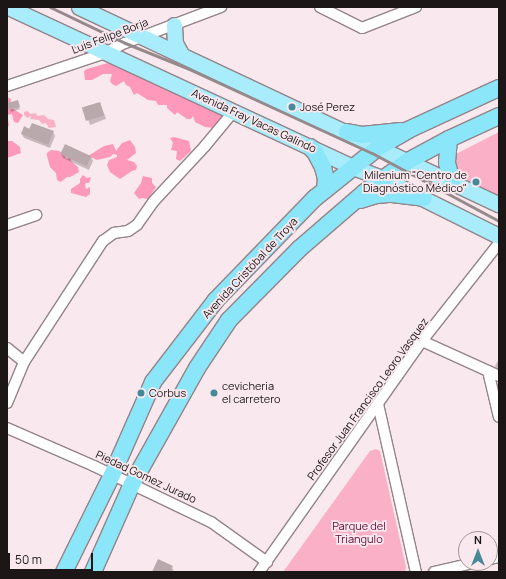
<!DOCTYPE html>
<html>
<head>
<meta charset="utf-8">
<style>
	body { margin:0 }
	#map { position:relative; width:506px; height:579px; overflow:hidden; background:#f9e8ed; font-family:Manrope,sans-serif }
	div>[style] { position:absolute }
	.green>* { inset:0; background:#fab1c7 }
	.forest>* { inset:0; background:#fe99bb }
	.shadow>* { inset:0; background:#0003; transform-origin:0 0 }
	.building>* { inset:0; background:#b9a9ad; transform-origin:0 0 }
	.roads { filter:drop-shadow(1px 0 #938488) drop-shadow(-1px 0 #938488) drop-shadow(0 1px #938488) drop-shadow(0 -1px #938488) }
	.minor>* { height:10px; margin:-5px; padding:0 5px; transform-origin:5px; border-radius:5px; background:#fff }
	.primary>* { height:15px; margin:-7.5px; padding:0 7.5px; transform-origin:7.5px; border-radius:7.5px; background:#a9ecfb }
	.trunk>* { height:16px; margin:-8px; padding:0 8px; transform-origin:8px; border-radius:8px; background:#8ce6fa }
	.rail>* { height:3px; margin:-1.5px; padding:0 1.5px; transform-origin:1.5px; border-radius:1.5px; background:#95898c }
	.dots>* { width:11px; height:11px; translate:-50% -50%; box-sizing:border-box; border:2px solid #f9e8ed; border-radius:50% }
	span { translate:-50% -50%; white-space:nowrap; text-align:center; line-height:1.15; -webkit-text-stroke:3.5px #f9e8ed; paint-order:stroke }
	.street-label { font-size:11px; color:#1c1617 }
	.poi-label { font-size:11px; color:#1c1617 }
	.left { translate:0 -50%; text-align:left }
	.right { translate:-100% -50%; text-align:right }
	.park-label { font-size:11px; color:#620733 }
	.frame { position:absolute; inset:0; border:8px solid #1c1617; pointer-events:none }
	.north { position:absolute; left:458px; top:531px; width:40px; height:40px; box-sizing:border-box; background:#f9e8ed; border:1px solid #a19497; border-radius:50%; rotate:0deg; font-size:11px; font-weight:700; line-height:16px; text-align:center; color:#1c1617 }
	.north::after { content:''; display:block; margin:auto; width:14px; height:18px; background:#458998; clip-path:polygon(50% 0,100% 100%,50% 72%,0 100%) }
	.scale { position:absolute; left:8px; top:553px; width:85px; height:18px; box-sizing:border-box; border:2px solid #1c1617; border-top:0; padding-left:5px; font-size:12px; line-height:14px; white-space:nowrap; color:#1c1617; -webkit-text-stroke:3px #f9e8ed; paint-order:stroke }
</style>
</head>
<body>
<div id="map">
	<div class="green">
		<div style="clip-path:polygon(27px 111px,31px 114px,36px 113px,37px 116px,44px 115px,48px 119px,54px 120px,56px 127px,49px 128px,46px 123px,42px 124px,39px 120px,30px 119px,31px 116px,27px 118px,24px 115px,24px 112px)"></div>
		<div style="clip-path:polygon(499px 132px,499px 196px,458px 176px,454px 165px,456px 154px)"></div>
		<div style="clip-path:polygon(376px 449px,380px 451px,406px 567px,405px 572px,283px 572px,370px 451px)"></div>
	</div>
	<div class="forest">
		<div style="clip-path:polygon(108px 63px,117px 65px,144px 77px,150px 81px,156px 81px,159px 86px,182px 97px,185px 95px,196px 100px,199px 104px,219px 111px,225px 117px,214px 128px,205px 127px,195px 122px,193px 116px,191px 119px,187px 119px,177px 112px,175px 115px,167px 108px,167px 105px,158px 105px,156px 101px,148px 100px,137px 93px,134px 95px,130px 87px,126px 85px,124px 81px,116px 86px,112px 84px,110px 81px,112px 74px,103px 74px,92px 80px,85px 80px,84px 71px,87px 69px)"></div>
		<div style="clip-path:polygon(7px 97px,11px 99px,10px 107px,23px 115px,18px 123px,14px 122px,12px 114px,7px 115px,9px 125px,7px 129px)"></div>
		<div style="clip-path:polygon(174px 137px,189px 141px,191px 151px,180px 161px,176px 159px,177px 151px,171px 150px,173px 143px,170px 138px)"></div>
		<div style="clip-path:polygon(130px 140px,135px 147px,136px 153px,127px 160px,134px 162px,137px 166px,136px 170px,132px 171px,120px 179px,110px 172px,107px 165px,109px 160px,117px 157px,117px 155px,113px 154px,110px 157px,97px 160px,88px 156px,104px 146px,113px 144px,116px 151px,122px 143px)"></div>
		<div style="clip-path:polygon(7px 141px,12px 141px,20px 147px,21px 153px,7px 158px)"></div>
		<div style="clip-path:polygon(51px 150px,59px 151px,65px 155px,66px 159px,71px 157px,71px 161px,78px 167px,79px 172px,70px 177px,67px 177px,61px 182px,57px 180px,56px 173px,50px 167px,47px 156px,47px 153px)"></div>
		<div style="clip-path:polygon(83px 175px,87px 178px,91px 177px,89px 183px,86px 183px,85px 185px,86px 189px,90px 187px,90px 194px,86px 197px,71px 193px,71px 189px,80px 183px,80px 179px)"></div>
		<div style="clip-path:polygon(143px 176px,152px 178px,152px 183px,156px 187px,148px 199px,142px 198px,139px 199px,134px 193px,141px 183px)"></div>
	</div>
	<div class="shadow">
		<div style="clip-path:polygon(18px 102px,20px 109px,11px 112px,10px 110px)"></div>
		<div style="left:100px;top:103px;width:17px;height:17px;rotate:69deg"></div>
		<div style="clip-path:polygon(24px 128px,53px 132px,55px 136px,50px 148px,24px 138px,22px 134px)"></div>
		<div style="clip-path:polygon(66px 145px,91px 157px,93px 161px,89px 170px,63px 158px,61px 154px)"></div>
		<div style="clip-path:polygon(499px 359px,499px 373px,495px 366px)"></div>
		<div style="clip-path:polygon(172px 567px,174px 572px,153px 572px)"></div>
	</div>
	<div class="building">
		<div style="left:18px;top:100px;width:7px;height:11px;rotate:74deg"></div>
		<div style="left:100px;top:102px;width:14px;height:19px;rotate:73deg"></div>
		<div style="clip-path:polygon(32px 123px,54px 131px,48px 145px,21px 134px,24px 126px,29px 129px)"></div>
		<div style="left:65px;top:144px;width:29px;height:11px;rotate:25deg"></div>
		<div style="clip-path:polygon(158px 559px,173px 566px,170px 572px,152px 572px)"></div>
	</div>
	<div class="roads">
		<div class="minor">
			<div style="left:320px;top:7px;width:47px;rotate:26.6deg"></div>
			<div style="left:362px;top:28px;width:58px;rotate:-21.3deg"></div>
			<div style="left:7px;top:86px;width:103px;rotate:-18.6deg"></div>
			<div style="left:105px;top:53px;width:22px;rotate:-27deg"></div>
			<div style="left:125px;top:43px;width:103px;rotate:-20.6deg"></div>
			<div style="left:7px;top:225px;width:31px;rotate:-19deg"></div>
			<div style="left:422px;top:341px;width:85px;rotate:24.4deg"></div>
			<div style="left:7px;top:348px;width:22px;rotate:39deg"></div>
			<div style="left:488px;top:371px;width:47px;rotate:76.6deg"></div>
			<div style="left:7px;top:403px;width:44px;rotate:-67.5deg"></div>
			<div style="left:24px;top:362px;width:145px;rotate:-56.9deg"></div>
			<div style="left:103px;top:241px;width:14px;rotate:-36deg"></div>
			<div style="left:114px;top:233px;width:14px;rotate:-8deg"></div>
			<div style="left:128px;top:231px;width:11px;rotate:-34deg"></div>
			<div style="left:137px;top:225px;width:28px;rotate:-55deg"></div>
			<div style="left:153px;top:202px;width:76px;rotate:-47.1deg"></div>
			<div style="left:205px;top:146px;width:45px;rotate:-50.4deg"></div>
			<div style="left:378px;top:404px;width:172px;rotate:77.3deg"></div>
			<div style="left:7px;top:428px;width:95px;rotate:23.6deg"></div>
			<div style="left:94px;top:466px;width:130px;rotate:25.6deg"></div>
			<div style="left:211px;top:522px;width:69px;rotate:35.5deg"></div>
			<div style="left:490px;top:559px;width:9px;rotate:-13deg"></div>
			<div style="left:259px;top:572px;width:283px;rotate:-54.8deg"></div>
			<div style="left:422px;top:341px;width:125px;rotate:-51.8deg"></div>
			<div style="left:434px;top:572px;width:40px;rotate:-13deg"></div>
		</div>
		<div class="primary">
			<div style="left:8px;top:7px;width:380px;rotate:24.9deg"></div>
			<div style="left:353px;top:167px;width:33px;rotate:21deg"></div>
			<div style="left:384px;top:179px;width:128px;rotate:26.4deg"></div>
			<div style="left:79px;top:7px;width:464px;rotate:25.2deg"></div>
			<div style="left:174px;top:25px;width:18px;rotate:87deg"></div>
			<div style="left:175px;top:43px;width:13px;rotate:61deg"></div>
		</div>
		<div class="trunk">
			<div style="left:347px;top:132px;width:15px;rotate:11deg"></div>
			<div style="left:362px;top:135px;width:39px;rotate:-6deg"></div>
			<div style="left:449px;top:139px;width:24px;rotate:95deg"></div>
			<div style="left:447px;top:163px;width:20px;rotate:75deg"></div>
			<div style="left:310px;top:147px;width:7px;rotate:45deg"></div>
			<div style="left:315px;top:152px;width:17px;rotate:62deg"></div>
			<div style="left:323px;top:167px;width:12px;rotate:76deg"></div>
			<div style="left:326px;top:179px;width:11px;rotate:95deg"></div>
			<div style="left:360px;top:200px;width:17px;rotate:-17deg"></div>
			<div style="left:376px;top:195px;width:16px;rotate:-4deg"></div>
			<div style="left:392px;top:194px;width:32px;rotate:7deg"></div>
			<div style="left:64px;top:572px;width:108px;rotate:-63.7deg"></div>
			<div style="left:112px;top:475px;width:102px;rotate:-66.2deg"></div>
			<div style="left:153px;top:382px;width:103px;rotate:-52.5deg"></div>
			<div style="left:216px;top:300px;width:142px;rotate:-45.9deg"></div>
			<div style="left:315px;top:198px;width:82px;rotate:-38.6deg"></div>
			<div style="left:379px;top:147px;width:34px;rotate:-30deg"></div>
			<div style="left:408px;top:130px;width:100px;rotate:-24.8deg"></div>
			<div style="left:93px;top:572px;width:96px;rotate:-66.1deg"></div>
			<div style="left:132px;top:484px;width:133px;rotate:-60.7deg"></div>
			<div style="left:197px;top:368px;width:58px;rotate:-56.3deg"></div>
			<div style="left:229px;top:320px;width:100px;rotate:-45.4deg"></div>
			<div style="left:299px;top:249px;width:87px;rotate:-40.8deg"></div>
			<div style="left:365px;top:192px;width:53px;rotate:-35.8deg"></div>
			<div style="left:408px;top:161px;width:47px;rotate:-28.2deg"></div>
			<div style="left:449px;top:139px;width:55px;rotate:-24.7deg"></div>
		</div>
	</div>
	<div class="rail">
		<div style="left:50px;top:7px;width:83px;rotate:25.6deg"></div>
		<div style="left:125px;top:43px;width:69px;rotate:22.1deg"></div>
		<div style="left:189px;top:69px;width:201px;rotate:24.7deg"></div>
		<div style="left:372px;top:153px;width:144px;rotate:28.2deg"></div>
	</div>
	<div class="dots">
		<div style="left:292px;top:107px;background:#458998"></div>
		<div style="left:476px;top:182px;background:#458998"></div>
		<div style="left:141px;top:393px;background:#458998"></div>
		<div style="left:214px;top:393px;background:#458998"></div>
	</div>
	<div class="street-label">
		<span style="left:110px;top:36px;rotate:-21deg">Luis Felipe Borja</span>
		<span style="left:254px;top:121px;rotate:25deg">Avenida Fray Vacas Galindo</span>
		<span style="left:250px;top:268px;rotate:-47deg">Avenida Cristóbal de Troya</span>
		<span style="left:368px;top:399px;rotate:-54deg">Profesor Juan Francisco Leoro Vasquez</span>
		<span style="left:146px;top:477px;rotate:25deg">Piedad Gomez Jurado</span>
	</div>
	<div class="poi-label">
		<span class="left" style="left:300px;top:107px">José Perez</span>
		<span class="right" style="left:467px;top:182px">Milenium "Centro de<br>Diagnóstico Médico"</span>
		<span class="left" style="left:222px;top:393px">cevicheria<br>el carretero</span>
		<span class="left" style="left:149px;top:393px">Corbus</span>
	</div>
	<div class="park-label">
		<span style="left:359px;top:533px">Parque del<br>Triangulo</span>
	</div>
	<div class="frame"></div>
	<div class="north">N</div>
	<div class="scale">50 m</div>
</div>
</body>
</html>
